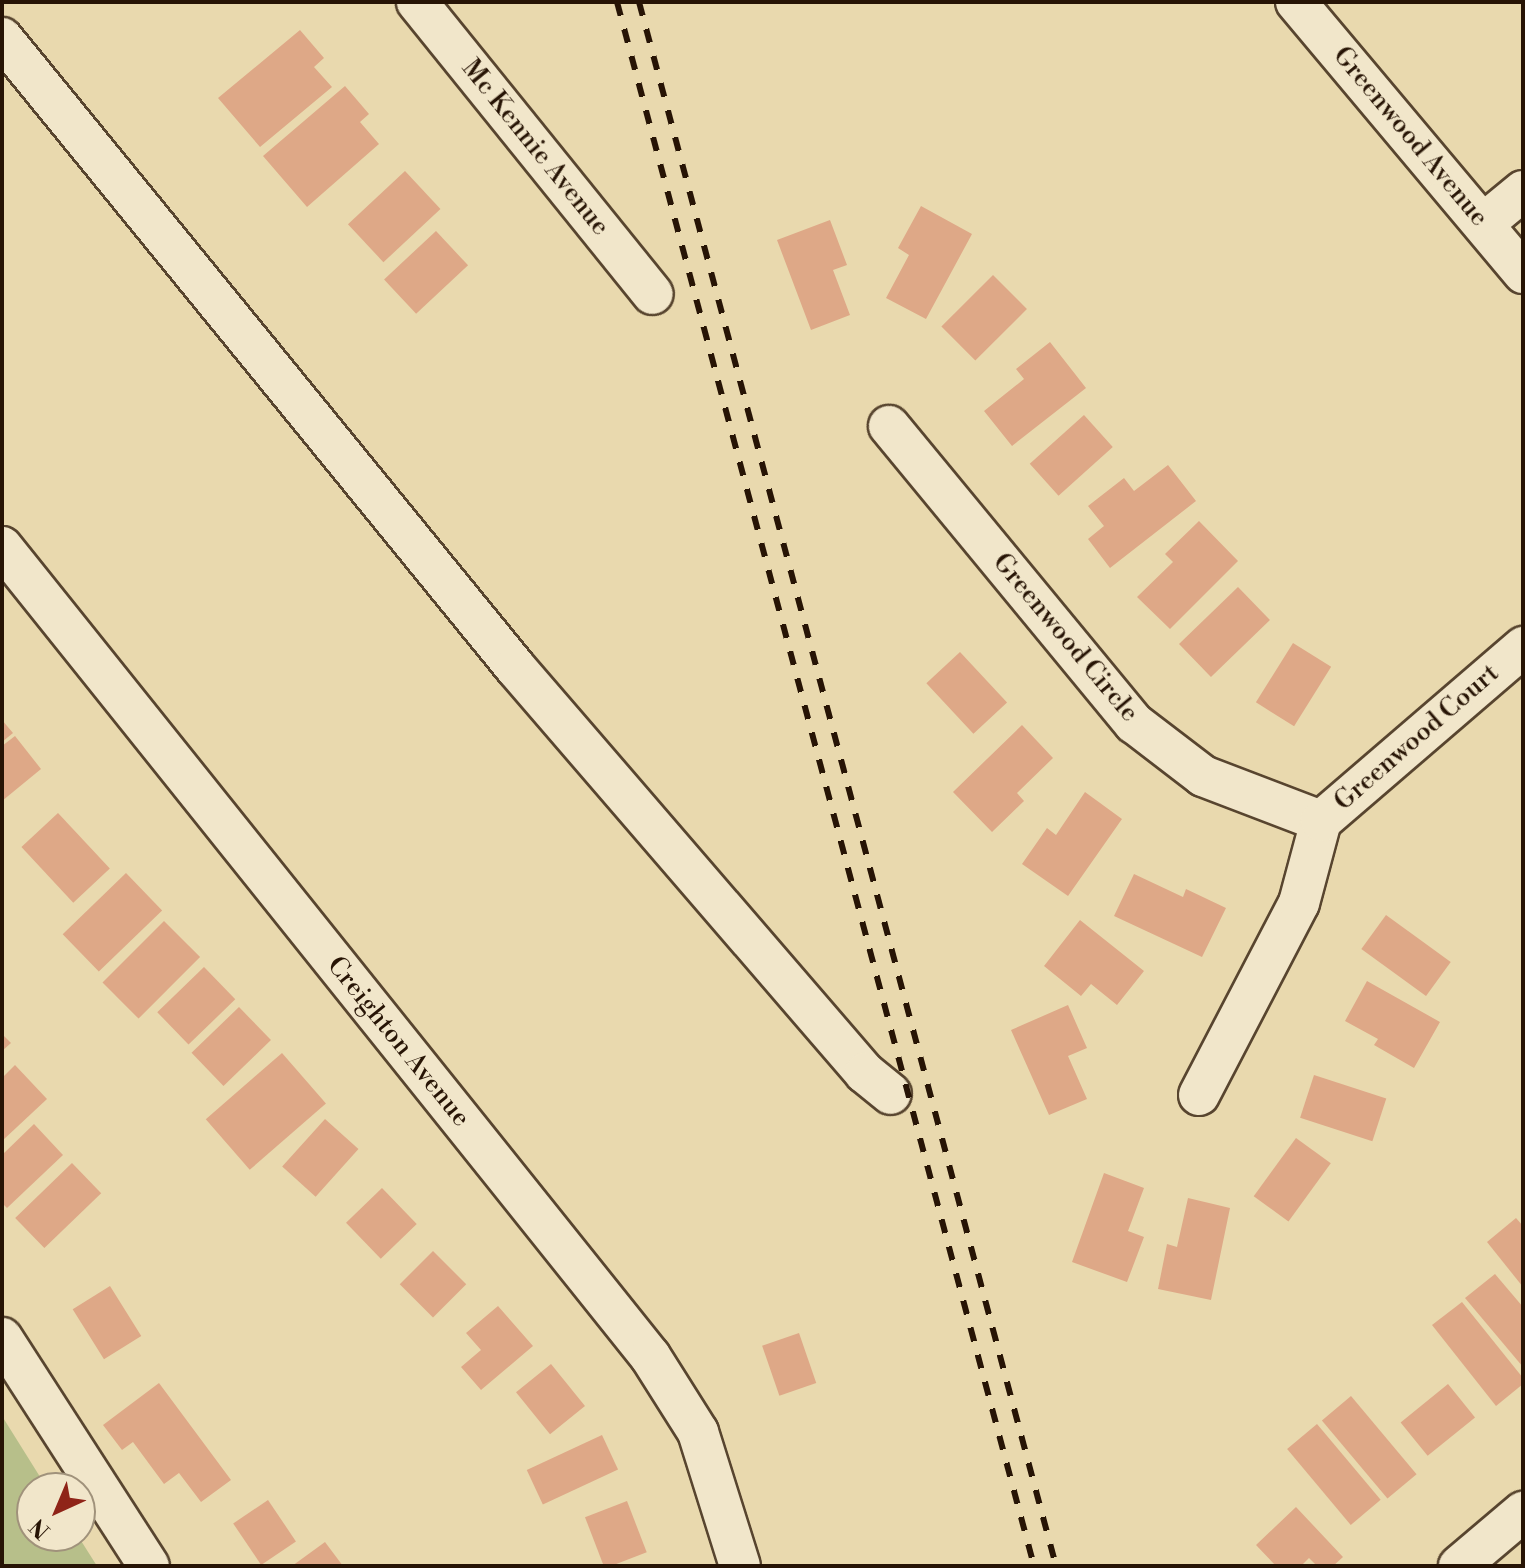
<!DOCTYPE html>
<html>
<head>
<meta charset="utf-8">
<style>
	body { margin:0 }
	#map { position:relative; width:1525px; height:1568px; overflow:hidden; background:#e9d9ae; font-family:"Libre Bodoni",serif }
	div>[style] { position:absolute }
	.green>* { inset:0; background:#b7bf8a }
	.building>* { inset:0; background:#dea887; transform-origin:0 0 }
	.roads { filter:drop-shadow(2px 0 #58452f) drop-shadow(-2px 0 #58452f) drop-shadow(0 2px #58452f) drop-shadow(0 -2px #58452f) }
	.minor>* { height:40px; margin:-20px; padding:0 20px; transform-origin:20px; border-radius:20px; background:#f1e6ca }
	.rail>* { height:6px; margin-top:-3px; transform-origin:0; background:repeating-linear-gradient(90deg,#271405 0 14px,transparent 0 28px) }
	span { translate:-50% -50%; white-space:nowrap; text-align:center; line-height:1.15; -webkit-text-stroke:6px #f1e6ca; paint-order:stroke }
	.street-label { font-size:26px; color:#271405 }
	.frame { position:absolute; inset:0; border:4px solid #271405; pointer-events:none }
	.north { position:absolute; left:16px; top:1472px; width:80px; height:80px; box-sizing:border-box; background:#f1e6ca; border:2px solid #a0927b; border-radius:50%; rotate:224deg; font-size:22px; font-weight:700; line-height:32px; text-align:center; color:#271405 }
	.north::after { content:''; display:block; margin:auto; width:28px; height:36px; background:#8f2418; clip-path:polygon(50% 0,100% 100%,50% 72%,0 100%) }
</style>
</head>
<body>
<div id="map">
	<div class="green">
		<div style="clip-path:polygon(2px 1416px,47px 1488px,32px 1488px,32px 1536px,78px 1536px,97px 1566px,2px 1566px)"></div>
	</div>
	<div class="building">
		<div style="clip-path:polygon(300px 30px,324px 58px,314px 67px,332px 87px,260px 147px,218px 98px)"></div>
		<div style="clip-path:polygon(345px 86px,369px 114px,360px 122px,379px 144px,307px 207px,263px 156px)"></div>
		<div style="left:405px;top:171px;width:52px;height:78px;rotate:47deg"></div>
		<div style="clip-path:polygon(921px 206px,972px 234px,926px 319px,886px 298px,909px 255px,898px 248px)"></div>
		<div style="clip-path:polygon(830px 220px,847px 265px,833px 270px,850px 315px,811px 330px,777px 240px)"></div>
		<div style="left:436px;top:231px;width:47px;height:71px;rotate:47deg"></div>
		<div style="left:993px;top:275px;width:48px;height:73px;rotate:45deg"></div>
		<div style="clip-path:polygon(1050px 342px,1086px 388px,1012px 446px,984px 411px,1024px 379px,1016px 369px)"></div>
		<div style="left:1084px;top:415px;width:43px;height:73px;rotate:48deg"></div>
		<div style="clip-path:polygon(1168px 465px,1196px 501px,1110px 568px,1088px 539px,1104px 526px,1088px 506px,1124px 478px,1134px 491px)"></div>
		<div style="clip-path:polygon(1199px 521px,1238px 561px,1170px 629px,1137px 597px,1173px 562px,1165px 554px)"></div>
		<div style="left:1238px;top:587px;width:46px;height:82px;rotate:46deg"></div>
		<div style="left:1293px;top:643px;width:45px;height:70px;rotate:32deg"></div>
		<div style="left:960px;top:652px;width:69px;height:46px;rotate:47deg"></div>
		<div style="clip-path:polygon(2px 720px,13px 733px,2px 742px)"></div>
		<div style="clip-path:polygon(1022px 725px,1053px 758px,1017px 793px,1024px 801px,992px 832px,953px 792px)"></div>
		<div style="clip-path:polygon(15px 736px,41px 769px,2px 801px,2px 746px)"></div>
		<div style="clip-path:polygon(1085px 792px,1122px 819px,1068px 896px,1022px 864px,1047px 828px,1056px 835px)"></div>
		<div style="left:58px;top:813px;width:76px;height:50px;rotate:47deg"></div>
		<div style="left:126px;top:873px;width:52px;height:88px;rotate:46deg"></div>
		<div style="clip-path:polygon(1134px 874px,1183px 897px,1186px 889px,1226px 908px,1202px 957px,1114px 916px)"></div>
		<div style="left:1386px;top:915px;width:80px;height:42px;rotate:36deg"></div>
		<div style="clip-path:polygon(1080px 920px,1144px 971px,1117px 1005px,1091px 984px,1081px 996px,1044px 966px)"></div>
		<div style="left:164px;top:921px;width:51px;height:87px;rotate:45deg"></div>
		<div style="left:204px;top:967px;width:45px;height:65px;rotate:46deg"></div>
		<div style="clip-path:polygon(1367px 981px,1440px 1022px,1414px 1068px,1374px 1045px,1378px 1039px,1345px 1021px)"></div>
		<div style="clip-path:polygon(1068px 1005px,1087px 1048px,1068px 1056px,1087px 1099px,1049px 1115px,1011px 1030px)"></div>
		<div style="left:239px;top:1007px;width:46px;height:66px;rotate:46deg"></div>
		<div style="clip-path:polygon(2px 1034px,11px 1043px,2px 1051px)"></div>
		<div style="left:282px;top:1053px;width:67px;height:101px;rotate:49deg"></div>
		<div style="clip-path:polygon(15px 1065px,47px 1099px,2px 1141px,2px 1078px)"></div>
		<div style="left:1314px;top:1075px;width:76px;height:45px;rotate:18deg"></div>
		<div style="left:325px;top:1119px;width:45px;height:64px;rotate:42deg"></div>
		<div style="clip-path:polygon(34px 1124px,63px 1155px,7px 1208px,2px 1203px,2px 1155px)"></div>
		<div style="left:1296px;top:1138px;width:43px;height:72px;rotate:36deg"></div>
		<div style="left:72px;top:1163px;width:42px;height:79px;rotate:46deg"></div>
		<div style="clip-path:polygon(1104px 1173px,1144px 1188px,1128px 1231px,1144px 1237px,1127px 1282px,1072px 1262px)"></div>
		<div style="left:382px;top:1188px;width:50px;height:50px;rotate:46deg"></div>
		<div style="clip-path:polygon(1188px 1198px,1230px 1208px,1211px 1300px,1158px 1289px,1167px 1244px,1177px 1247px)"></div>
		<div style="clip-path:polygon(1516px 1218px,1523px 1226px,1523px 1287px,1487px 1242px)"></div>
		<div style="left:433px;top:1251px;width:47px;height:47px;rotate:45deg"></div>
		<div style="clip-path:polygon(1495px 1274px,1523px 1307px,1523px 1367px,1465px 1298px)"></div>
		<div style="left:110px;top:1286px;width:59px;height:44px;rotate:58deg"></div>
		<div style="clip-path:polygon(1462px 1302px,1523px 1378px,1523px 1384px,1496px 1406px,1432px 1325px)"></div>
		<div style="clip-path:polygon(498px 1306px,533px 1346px,481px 1390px,461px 1367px,481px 1350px,466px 1333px)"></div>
		<div style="left:799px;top:1333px;width:53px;height:39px;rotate:71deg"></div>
		<div style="left:551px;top:1364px;width:54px;height:45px;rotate:51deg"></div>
		<div style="clip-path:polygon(159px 1383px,231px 1480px,201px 1502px,179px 1473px,164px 1484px,133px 1442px,122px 1450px,103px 1425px)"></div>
		<div style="left:1448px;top:1384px;width:43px;height:61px;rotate:51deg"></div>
		<div style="left:1351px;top:1396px;width:102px;height:38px;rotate:50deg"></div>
		<div style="left:1317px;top:1424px;width:99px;height:39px;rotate:50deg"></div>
		<div style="left:602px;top:1435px;width:38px;height:83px;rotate:65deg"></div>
		<div style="left:268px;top:1500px;width:50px;height:42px;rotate:56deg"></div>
		<div style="left:627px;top:1501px;width:55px;height:45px;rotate:69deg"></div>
		<div style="clip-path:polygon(1296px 1507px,1343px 1557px,1333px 1566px,1317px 1566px,1309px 1558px,1301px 1566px,1276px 1566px,1256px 1545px)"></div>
		<div style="clip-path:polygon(325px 1542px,343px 1566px,292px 1566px)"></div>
	</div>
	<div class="roads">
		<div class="minor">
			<div style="left:417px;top:2px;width:375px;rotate:51.1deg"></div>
			<div style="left:1296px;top:2px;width:354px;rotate:50deg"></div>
			<div style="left:2px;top:38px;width:812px;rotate:50.8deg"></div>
			<div style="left:515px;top:667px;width:536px;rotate:49.24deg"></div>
			<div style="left:865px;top:1073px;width:33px;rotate:39deg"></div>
			<div style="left:1483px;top:224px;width:52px;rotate:-39.5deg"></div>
			<div style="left:889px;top:426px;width:385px;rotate:50.5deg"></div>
			<div style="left:1134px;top:723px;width:87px;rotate:37.5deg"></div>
			<div style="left:1203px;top:776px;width:126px;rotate:20.9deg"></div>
			<div style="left:2px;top:547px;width:1037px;rotate:51.31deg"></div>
			<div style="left:650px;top:1356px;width:90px;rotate:57.7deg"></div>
			<div style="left:698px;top:1432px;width:140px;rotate:72.6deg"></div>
			<div style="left:1199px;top:1095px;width:216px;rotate:-62.5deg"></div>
			<div style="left:1299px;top:903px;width:85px;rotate:-75deg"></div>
			<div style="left:1321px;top:821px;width:267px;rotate:-40.7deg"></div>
			<div style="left:2px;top:1338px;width:271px;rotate:57.2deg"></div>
			<div style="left:1459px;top:1566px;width:84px;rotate:-40.2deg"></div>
		</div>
	</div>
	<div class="rail">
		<div style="left:617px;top:2px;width:1619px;rotate:75.07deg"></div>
		<div style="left:639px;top:2px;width:1619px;rotate:75.07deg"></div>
	</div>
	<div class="street-label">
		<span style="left:1410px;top:137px;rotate:50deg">Greenwood Avenue</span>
		<span style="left:535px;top:148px;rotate:51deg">Mc Kennie Avenue</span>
		<span style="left:1065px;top:638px;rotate:50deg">Greenwood Circle</span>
		<span style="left:1417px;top:738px;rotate:-41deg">Greenwood Court</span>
		<span style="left:398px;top:1042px;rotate:51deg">Creighton Avenue</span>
	</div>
	<div class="frame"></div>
	<div class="north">N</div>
</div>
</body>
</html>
